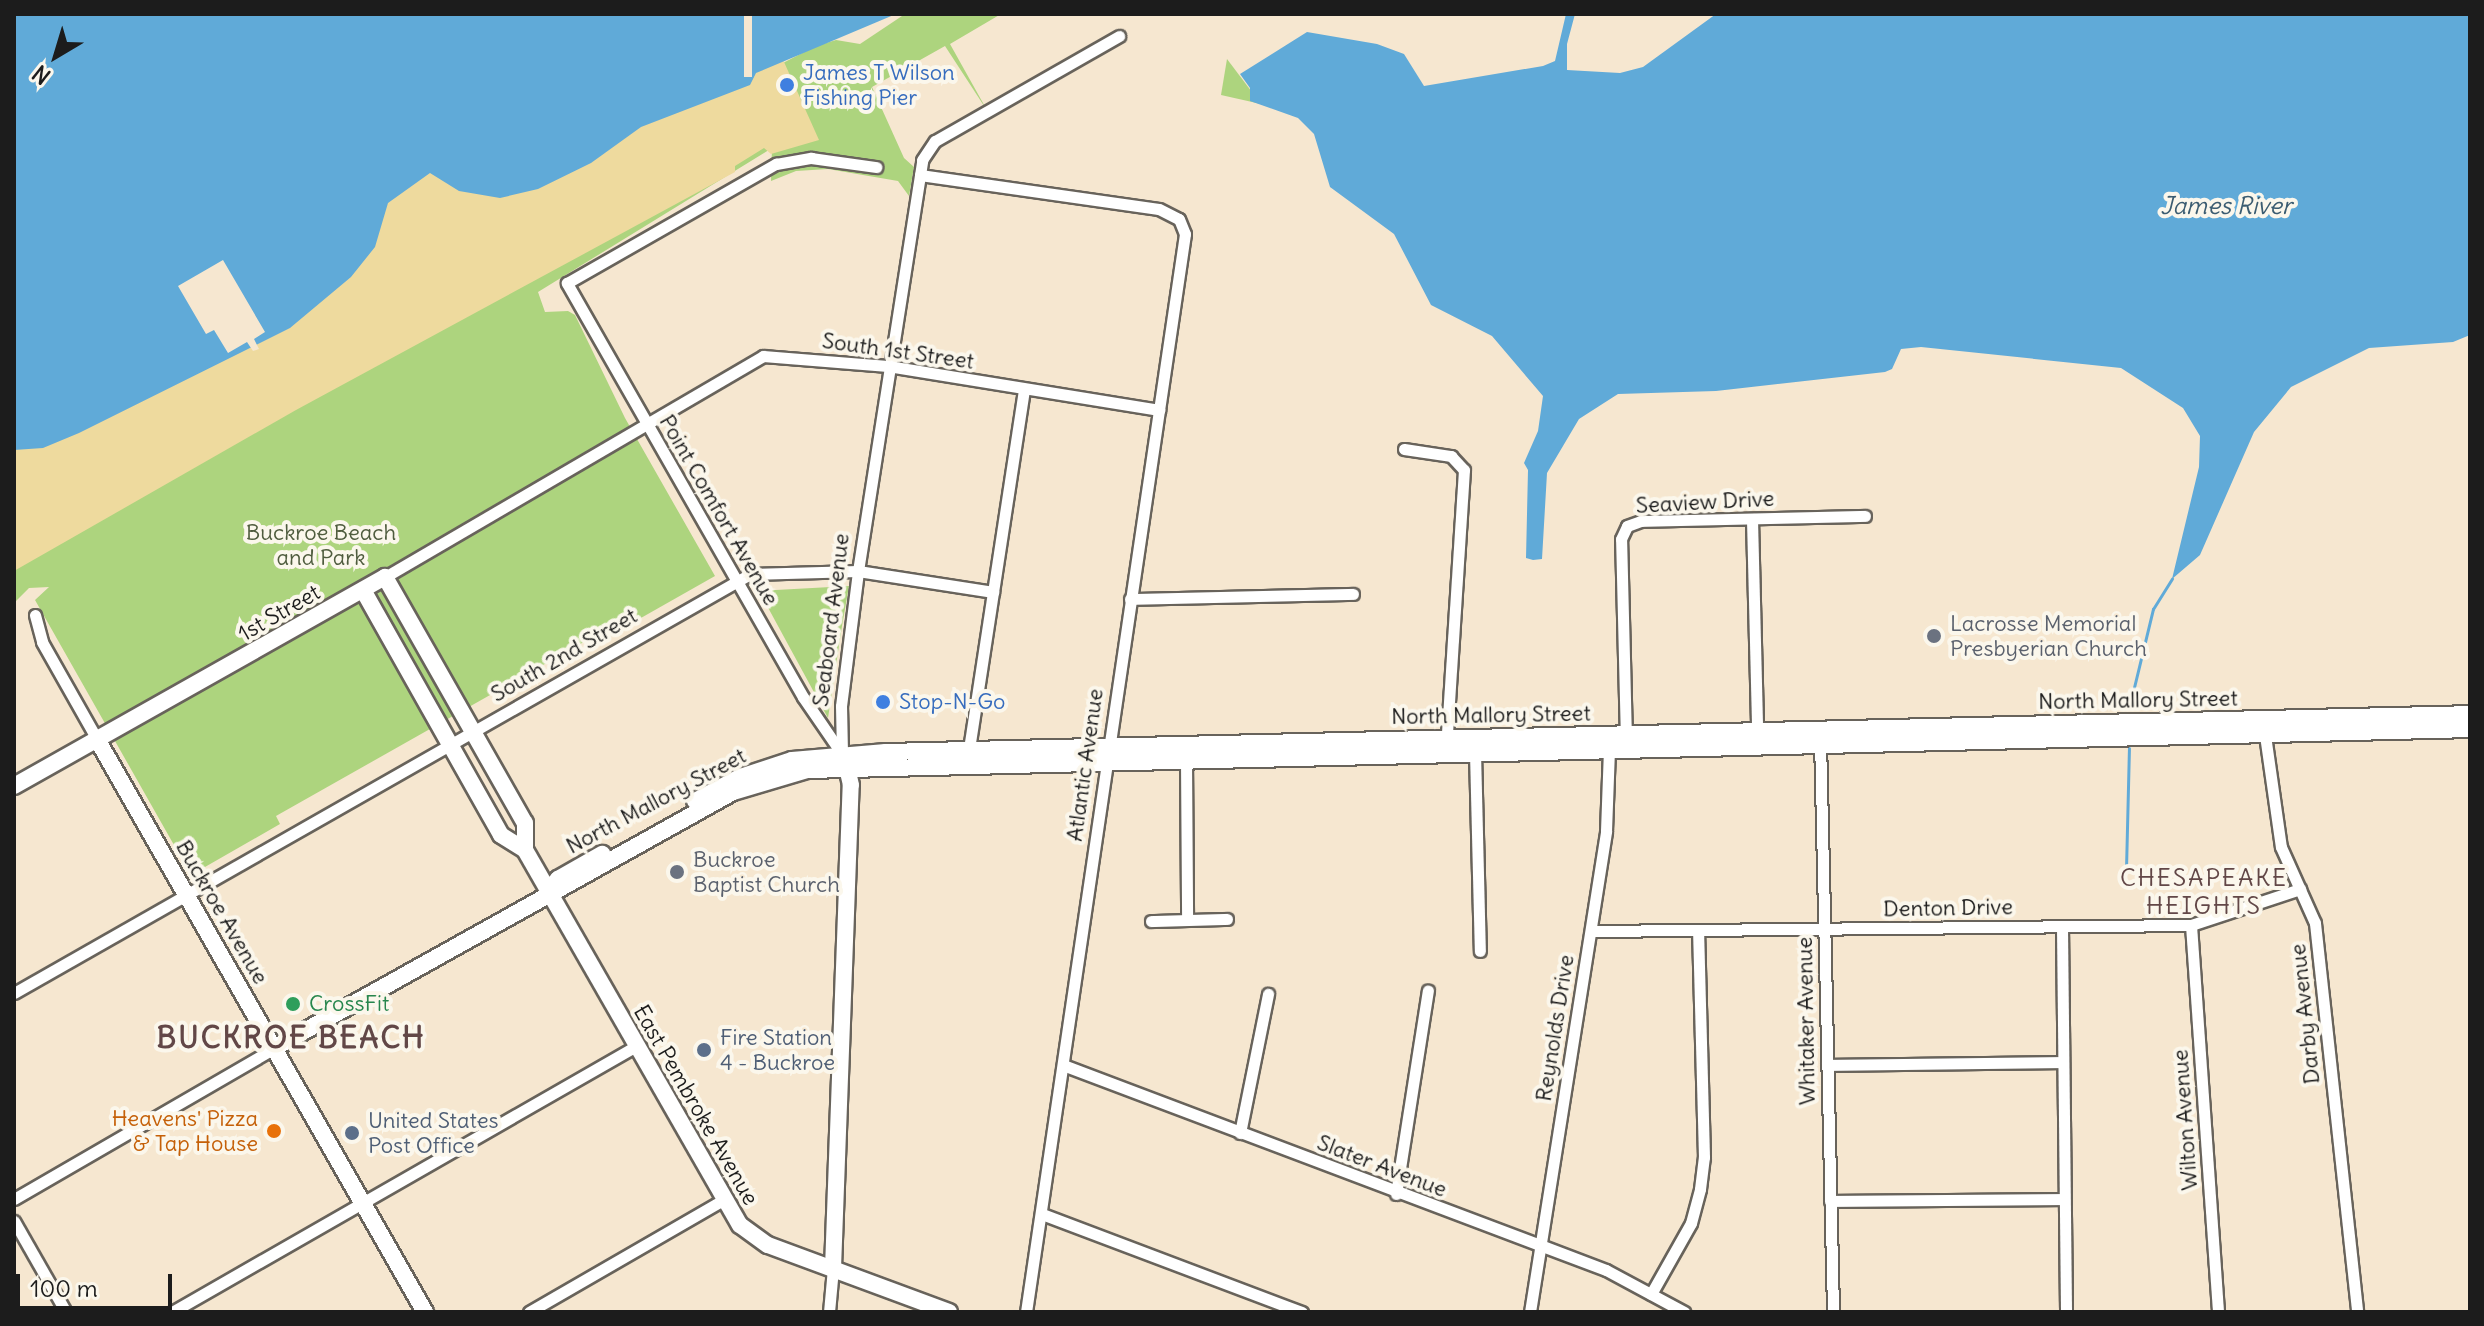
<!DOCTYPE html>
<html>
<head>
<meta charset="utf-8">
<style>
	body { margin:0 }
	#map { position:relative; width:2484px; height:1326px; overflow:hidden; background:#f6e7d0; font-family:Delius,sans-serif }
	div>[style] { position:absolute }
	.green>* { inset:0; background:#add47e }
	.sand>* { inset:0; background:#eeda9e }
	.water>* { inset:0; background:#60aad8 }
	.pier>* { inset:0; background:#f6e7d0; transform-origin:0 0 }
	.stream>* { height:3px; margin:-1.5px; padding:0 1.5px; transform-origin:1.5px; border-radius:1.5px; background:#60aad8 }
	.roads { filter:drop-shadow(2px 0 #68635b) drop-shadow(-2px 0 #68635b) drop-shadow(0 2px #68635b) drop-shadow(0 -2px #68635b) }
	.street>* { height:11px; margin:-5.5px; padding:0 5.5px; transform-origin:5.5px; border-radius:5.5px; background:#fff }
	.secondary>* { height:16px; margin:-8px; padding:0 8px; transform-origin:8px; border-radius:8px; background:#fff }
	.dots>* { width:22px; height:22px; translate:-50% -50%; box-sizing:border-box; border:4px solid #fbf7ec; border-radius:50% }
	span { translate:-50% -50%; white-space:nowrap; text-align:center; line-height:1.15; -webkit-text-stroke:8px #fbf7ec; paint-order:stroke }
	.shop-label { font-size:22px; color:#366cbe }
	.left { translate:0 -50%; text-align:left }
	.street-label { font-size:22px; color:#1c1c1c }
	.park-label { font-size:22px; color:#4f5c3e }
	.worship-label { font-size:22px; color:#5b616d }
	.leisure-label { font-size:22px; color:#27864d }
	.service-label { font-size:22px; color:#4e5e75 }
	.food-label { font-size:22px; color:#c56008 }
	.right { translate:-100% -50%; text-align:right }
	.water-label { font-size:24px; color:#3b5c71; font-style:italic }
	.neighbourhood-label { font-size:24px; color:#624747; letter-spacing:2px }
	.district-label { font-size:30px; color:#624747; font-weight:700; letter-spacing:2px }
	.frame { position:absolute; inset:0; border:16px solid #1c1c1c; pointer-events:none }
	.north { position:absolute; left:16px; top:16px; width:80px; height:80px; -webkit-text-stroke:6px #fbf7ec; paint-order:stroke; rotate:218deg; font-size:22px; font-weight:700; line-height:32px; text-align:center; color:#1c1c1c }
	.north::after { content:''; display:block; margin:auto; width:28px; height:36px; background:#1c1c1c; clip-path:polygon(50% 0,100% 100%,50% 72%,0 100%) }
	.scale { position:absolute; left:16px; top:1274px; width:156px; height:36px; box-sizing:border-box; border:4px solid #1c1c1c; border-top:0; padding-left:10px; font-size:24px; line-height:28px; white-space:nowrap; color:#1c1c1c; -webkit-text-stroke:6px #fbf7ec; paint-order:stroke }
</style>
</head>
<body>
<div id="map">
	<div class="green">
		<div style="clip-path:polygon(905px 14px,1001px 14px,950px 44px,988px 112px,945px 46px,872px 87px,904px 158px,914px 167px,909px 196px,898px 181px,828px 169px,796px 171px,771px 181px,772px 148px,538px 292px,545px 312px,568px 311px,575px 315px,625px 418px,715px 576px,625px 627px,621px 621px,276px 816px,280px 824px,191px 875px,35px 600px,49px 587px,29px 588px,14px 603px,14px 458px,816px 46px,836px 40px,860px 44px)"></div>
		<div style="clip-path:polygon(1227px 59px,1261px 104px,1221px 95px)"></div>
		<div style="clip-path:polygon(849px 586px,842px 626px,828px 718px,759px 591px)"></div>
	</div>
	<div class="sand">
		<div style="clip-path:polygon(767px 24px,819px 140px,771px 154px,764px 148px,735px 166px,735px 172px,296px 410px,14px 571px,14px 394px,180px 276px)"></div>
	</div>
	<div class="water">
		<div style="clip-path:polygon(14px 14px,896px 14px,756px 73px,750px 85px,641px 127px,591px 163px,538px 189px,500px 198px,459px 191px,430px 173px,388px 203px,375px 247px,351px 277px,290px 328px,79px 433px,43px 448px,14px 450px)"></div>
		<div style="clip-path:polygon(1566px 14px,1575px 14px,1567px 44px,1567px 70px,1620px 73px,1643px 67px,1716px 14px,2470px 14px,2470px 335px,2453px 342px,2369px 348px,2291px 387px,2254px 432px,2200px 555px,2172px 579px,2199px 467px,2200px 436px,2183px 408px,2121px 368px,1921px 347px,1901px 349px,1892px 369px,1885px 372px,1716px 391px,1618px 394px,1579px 419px,1547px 473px,1542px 559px,1533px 560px,1526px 558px,1528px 470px,1524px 463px,1538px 431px,1543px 396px,1492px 336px,1431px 305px,1394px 234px,1330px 187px,1314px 134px,1298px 118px,1250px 101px,1250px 88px,1240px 74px,1307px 32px,1377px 44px,1404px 54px,1424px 86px,1543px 66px,1555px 61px)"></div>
	</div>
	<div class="pier">
		<div style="left:744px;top:14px;width:8px;height:63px"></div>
		<div style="clip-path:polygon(223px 260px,265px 332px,254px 339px,259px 349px,253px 351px,247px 342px,228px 353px,214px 330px,206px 334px,178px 286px)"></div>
	</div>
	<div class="stream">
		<div style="left:2129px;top:708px;width:102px;rotate:-76.4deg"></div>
		<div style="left:2153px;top:609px;width:36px;rotate:-58deg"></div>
		<div style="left:2126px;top:869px;width:121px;rotate:-88.6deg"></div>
	</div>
	<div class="roads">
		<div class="street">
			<div style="left:920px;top:175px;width:241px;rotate:8.1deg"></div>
			<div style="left:1159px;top:209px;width:22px;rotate:27deg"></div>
			<div style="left:1179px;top:219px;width:16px;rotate:68deg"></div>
			<div style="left:1185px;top:234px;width:1090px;rotate:98.39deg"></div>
			<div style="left:1404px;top:449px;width:48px;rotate:8.5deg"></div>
			<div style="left:1451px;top:456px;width:19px;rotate:47deg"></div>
			<div style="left:1464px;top:470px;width:277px;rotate:93.7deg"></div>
			<div style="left:1752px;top:519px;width:212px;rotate:88.6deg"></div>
			<div style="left:385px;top:577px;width:438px;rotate:-30.3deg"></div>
			<div style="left:763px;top:356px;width:125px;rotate:4.6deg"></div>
			<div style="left:888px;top:366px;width:275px;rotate:9.2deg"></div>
			<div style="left:1130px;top:599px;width:223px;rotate:-1.3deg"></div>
			<div style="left:35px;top:615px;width:28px;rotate:75deg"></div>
			<div style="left:42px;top:642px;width:114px;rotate:60.5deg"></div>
			<div style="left:2264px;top:728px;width:120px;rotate:81.9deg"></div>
			<div style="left:2281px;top:847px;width:83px;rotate:65.9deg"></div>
			<div style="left:2315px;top:923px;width:391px;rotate:83.8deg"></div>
			<div style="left:1820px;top:738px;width:574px;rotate:88.7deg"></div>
			<div style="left:1626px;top:740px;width:201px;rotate:-91.4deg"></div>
			<div style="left:1621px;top:539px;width:14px;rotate:-65deg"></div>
			<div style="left:1627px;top:526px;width:15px;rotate:-20deg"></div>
			<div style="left:1641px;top:521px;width:224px;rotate:-1.3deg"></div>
			<div style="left:969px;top:749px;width:363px;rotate:-81.3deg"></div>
			<div style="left:1475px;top:752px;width:199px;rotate:88.6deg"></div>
			<div style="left:842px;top:753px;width:47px;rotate:-91.2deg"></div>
			<div style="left:841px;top:706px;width:136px;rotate:-82.8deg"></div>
			<div style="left:858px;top:571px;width:416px;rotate:-81.1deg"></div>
			<div style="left:922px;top:160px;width:23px;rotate:-56deg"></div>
			<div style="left:935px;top:141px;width:212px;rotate:-29.7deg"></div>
			<div style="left:842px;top:754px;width:69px;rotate:-124.4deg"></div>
			<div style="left:803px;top:697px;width:477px;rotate:-119.7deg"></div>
			<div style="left:567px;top:283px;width:241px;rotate:-29.7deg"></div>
			<div style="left:776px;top:164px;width:36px;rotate:-10deg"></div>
			<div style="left:811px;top:158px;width:66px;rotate:7.9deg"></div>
			<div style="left:1186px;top:760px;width:159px;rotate:89.6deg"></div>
			<div style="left:1151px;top:921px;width:76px;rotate:-1.5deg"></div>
			<div style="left:2191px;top:925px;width:388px;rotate:86deg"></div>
			<div style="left:2062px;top:927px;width:385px;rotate:89.4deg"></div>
			<div style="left:1591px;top:931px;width:600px;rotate:-0.57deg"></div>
			<div style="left:2191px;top:925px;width:115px;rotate:-18.3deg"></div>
			<div style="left:14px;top:993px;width:847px;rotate:-29.65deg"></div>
			<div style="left:750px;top:574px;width:108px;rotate:-1.6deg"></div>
			<div style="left:858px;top:571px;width:137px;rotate:8.8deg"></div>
			<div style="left:1063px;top:1065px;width:580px;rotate:20.68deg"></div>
			<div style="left:1606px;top:1270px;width:89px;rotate:28.3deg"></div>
			<div style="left:1827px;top:1065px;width:234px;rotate:-0.7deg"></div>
			<div style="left:1240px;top:1133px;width:142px;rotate:-78.6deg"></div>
			<div style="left:1396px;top:1194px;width:206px;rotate:-81.1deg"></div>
			<div style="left:14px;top:1199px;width:301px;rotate:-30.1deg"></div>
			<div style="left:1830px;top:1201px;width:233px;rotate:-0.5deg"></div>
			<div style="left:1042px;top:1214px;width:278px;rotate:20.7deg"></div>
			<div style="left:14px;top:1221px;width:105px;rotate:60.3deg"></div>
			<div style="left:1651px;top:1294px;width:81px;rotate:-60.6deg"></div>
			<div style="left:1691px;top:1223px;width:35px;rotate:-75deg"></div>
			<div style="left:1700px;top:1189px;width:32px;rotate:-83deg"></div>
			<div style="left:1704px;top:1157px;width:227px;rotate:-91.5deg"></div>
			<div style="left:172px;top:1312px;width:535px;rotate:-29.82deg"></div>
			<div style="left:529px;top:1312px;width:226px;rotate:-30deg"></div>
			<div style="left:829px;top:1312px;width:44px;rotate:-84.8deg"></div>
			<div style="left:1530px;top:1312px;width:487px;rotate:-81deg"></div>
			<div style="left:1606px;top:831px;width:82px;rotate:-87.9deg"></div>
		</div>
		<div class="secondary">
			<div style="left:363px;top:590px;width:281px;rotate:60.6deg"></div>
			<div style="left:501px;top:835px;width:28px;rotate:32deg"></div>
			<div style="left:525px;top:850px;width:432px;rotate:60.2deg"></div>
			<div style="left:740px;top:1225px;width:34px;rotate:36deg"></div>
			<div style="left:768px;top:1245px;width:193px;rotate:20.3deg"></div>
			<div style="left:98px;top:741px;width:658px;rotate:60.2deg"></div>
			<div style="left:14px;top:786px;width:426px;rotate:-29.4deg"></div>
			<div style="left:385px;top:577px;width:283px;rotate:60.4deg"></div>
			<div style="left:525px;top:823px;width:27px;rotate:90deg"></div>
			<div style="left:695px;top:801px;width:51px;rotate:-28.1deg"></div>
			<div style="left:740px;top:777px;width:55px;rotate:-18.1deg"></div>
			<div style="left:792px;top:760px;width:94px;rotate:-4.9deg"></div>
			<div style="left:886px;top:752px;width:1584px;rotate:-1.37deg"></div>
			<div style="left:548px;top:891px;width:16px;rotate:-50deg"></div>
			<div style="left:558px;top:879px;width:51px;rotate:-29.6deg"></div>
			<div style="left:274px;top:1048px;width:526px;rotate:-29.15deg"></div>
			<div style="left:733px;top:792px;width:77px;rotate:-16.6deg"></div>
			<div style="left:807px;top:770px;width:1664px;rotate:-1.41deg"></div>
			<div style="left:833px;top:1268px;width:483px;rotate:-87.9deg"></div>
			<div style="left:851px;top:785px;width:27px;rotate:-103deg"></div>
		</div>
	</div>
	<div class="dots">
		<div style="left:787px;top:85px;background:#3f7fe0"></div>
		<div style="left:1934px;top:636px;background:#6b7280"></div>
		<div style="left:883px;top:702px;background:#3f7fe0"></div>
		<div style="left:677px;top:872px;background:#6b7280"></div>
		<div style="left:293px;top:1004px;background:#2e9e5b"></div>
		<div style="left:704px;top:1050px;background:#5c6f8a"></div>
		<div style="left:274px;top:1131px;background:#e8710a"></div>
		<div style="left:352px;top:1133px;background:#5c6f8a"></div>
	</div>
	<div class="shop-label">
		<span class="left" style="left:803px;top:85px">James T Wilson<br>Fishing Pier</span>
		<span class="left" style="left:899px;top:702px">Stop-N-Go</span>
	</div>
	<div class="street-label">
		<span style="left:898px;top:351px;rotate:8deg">South 1st Street</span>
		<span style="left:1705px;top:502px;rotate:-3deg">Seaview Drive</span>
		<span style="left:719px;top:510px;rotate:60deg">Point Comfort Avenue</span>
		<span style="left:279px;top:613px;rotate:-30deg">1st Street</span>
		<span style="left:831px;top:620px;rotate:-83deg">Seaboard Avenue</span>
		<span style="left:564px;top:655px;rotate:-30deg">South 2nd Street</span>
		<span style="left:2138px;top:700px;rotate:-1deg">North Mallory Street</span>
		<span style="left:1491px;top:715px;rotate:-1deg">North Mallory Street</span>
		<span style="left:1085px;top:765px;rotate:-82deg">Atlantic Avenue</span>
		<span style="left:656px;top:801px;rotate:-28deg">North Mallory Street</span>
		<span style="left:1948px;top:908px;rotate:-1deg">Denton Drive</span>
		<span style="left:222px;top:912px;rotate:60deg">Buckroe Avenue</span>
		<span style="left:2305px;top:1014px;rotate:-96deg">Darby Avenue</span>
		<span style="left:1806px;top:1021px;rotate:-91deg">Whitaker Avenue</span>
		<span style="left:1555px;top:1028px;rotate:-81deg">Reynolds Drive</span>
		<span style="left:696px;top:1105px;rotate:60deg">East Pembroke Avenue</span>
		<span style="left:2185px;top:1120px;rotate:-94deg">Wilton Avenue</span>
		<span style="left:1382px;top:1166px;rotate:21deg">Slater Avenue</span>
	</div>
	<div class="park-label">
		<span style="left:321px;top:545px">Buckroe Beach<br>and Park</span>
	</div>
	<div class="worship-label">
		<span class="left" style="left:1950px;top:636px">Lacrosse Memorial<br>Presbyerian Church</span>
		<span class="left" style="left:693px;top:872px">Buckroe<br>Baptist Church</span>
	</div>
	<div class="leisure-label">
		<span class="left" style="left:309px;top:1004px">CrossFit</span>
	</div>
	<div class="service-label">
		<span class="left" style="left:720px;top:1050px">Fire Station<br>4 - Buckroe</span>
		<span class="left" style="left:368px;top:1133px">United States<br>Post Office</span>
	</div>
	<div class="food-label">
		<span class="right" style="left:258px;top:1131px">Heavens' Pizza<br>&amp; Tap House</span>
	</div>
	<div class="water-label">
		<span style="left:2226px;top:206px">James River</span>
	</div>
	<div class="neighbourhood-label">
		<span style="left:2204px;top:892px">CHESAPEAKE<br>HEIGHTS</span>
	</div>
	<div class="district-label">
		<span style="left:291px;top:1037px">BUCKROE BEACH</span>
	</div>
	<div class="frame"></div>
	<div class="north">N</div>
	<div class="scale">100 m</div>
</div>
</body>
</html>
